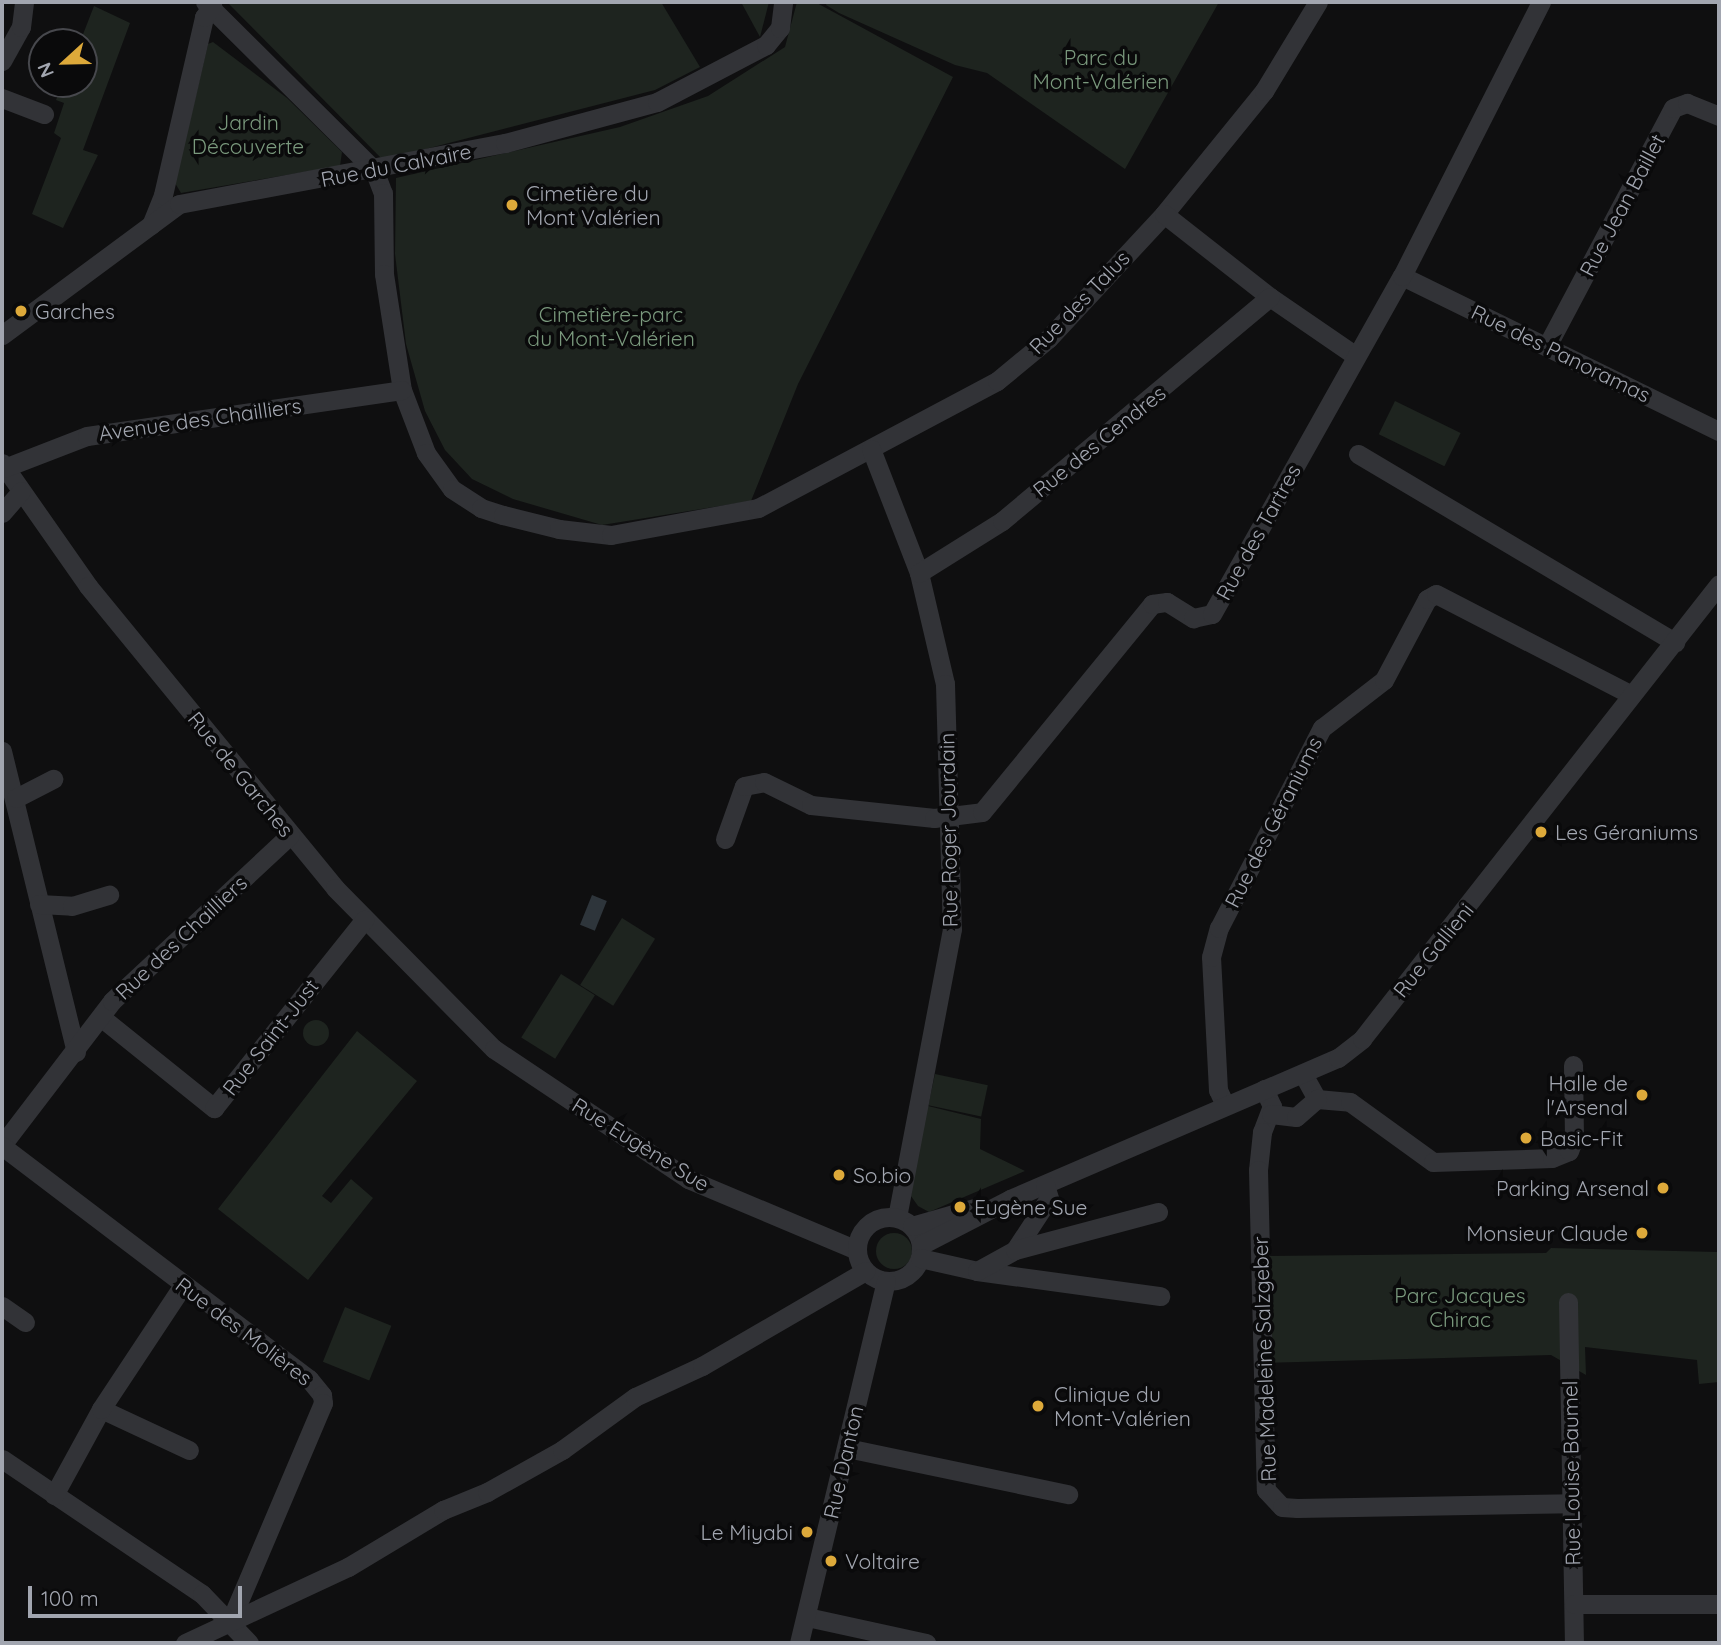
<!DOCTYPE html>
<html>
<head>
<meta charset="utf-8">
<style>
	body { margin:0 }
	#map { position:relative; width:1721px; height:1645px; overflow:hidden; background:#0f0f10; font-family:Quicksand,sans-serif }
	div>[style] { position:absolute }
	.green>* { inset:0; background:#1e241f; transform-origin:0 0 }
	.round { border-radius:50% }
	.water>* { inset:0; background:#2e353b; transform-origin:0 0 }
	.minor>* { height:19px; margin:-9.5px; padding:0 9.5px; transform-origin:9.5px; border-radius:9.5px; background:#323337 }
	.minor>.ring { margin:-9.5px; padding:0; box-sizing:content-box; background:none; border:19px solid #323337; border-radius:50% }
	.dots>* { width:19px; height:19px; translate:-50% -50%; box-sizing:border-box; border:4px solid #0a0a0b; border-radius:50% }
	span { translate:-50% -50%; white-space:nowrap; text-align:center; line-height:1.15; -webkit-text-stroke:7px #0a0a0b; paint-order:stroke }
	.park-label { font-size:21px; color:#7a997d }
	.street-label { font-size:21px; color:#a2a6b0 }
	.poi-label { font-size:21px; color:#a2a6b0 }
	.left { translate:0 -50%; text-align:left }
	.right { translate:-100% -50%; text-align:right }
	.frame { position:absolute; inset:0; border:4px solid #a2a6b0; pointer-events:none }
	.north { position:absolute; left:28px; top:28px; width:70px; height:70px; box-sizing:border-box; background:#0a0a0b; border:2px solid #47484d; border-radius:50%; rotate:248deg; font-size:19px; font-weight:700; line-height:28px; text-align:center; color:#a2a6b0 }
	.north::after { content:''; display:block; margin:auto; width:24px; height:32px; background:#dda93a; clip-path:polygon(50% 0,100% 100%,50% 72%,0 100%) }
	.scale { position:absolute; left:28px; top:1586px; width:214px; height:32px; box-sizing:border-box; border:4px solid #a2a6b0; border-top:0; padding-left:9px; font-size:21px; line-height:24px; white-space:nowrap; color:#a2a6b0; -webkit-text-stroke:5px #0a0a0b; paint-order:stroke }
</style>
</head>
<body>
<div id="map">
	<div class="green">
		<div style="clip-path:polygon(227px 2px,661px 2px,700px 67px,655px 90px,383px 160px)"></div>
		<div style="clip-path:polygon(741px 2px,769px 2px,760px 37px)"></div>
		<div style="clip-path:polygon(797px 2px,815px 2px,953px 77px,798px 384px,751px 501px,602px 525px,513px 499px,472px 479px,445px 450px,425px 411px,406px 344px,395px 254px,396px 178px,620px 127px,708px 96px,785px 47px)"></div>
		<div style="clip-path:polygon(827px 2px,1219px 2px,1125px 169px,987px 73px,955px 65px,839px 13px,826px 5px)"></div>
		<div style="clip-path:polygon(94px 6px,130px 23px,83px 150px,98px 155px,63px 228px,32px 214px,61px 138px,54px 133px,64px 103px,56px 100px,62px 84px,84px 84px,84px 42px,80px 42px)"></div>
		<div style="clip-path:polygon(213px 42px,287px 98px,342px 152px,340px 166px,181px 193px,175px 183px,208px 44px)"></div>
		<div style="left:1395px;top:401px;width:73px;height:37px;rotate:26deg"></div>
		<div style="left:622px;top:918px;width:39px;height:79px;rotate:32deg"></div>
		<div style="left:561px;top:974px;width:40px;height:75px;rotate:32deg"></div>
		<div class="round" style="left:303px;top:1020px;width:26px;height:26px"></div>
		<div style="clip-path:polygon(357px 1031px,417px 1081px,322px 1196px,331px 1203px,351px 1179px,373px 1198px,308px 1280px,218px 1209px)"></div>
		<div style="left:935px;top:1074px;width:54px;height:32px;rotate:12deg"></div>
		<div style="clip-path:polygon(924px 1105px,981px 1119px,980px 1149px,1025px 1171px,929px 1212px,918px 1206px,911px 1196px)"></div>
		<div class="round" style="left:876px;top:1233px;width:36px;height:36px"></div>
		<div style="clip-path:polygon(1551px 1248px,1717px 1252px,1719px 1382px,1699px 1384px,1697px 1360px,1585px 1347px,1586px 1375px,1551px 1355px,1264px 1363px,1261px 1256px,1546px 1253px)"></div>
		<div style="left:345px;top:1307px;width:50px;height:59px;rotate:22deg"></div>
	</div>
	<div class="water">
		<div style="left:592px;top:895px;width:16px;height:32px;rotate:22deg"></div>
	</div>
	<div class="minor">
		<div style="left:205px;top:2px;width:238px;rotate:44.8deg"></div>
		<div style="left:374px;top:170px;width:25px;rotate:69deg"></div>
		<div style="left:383px;top:193px;width:81px;rotate:89.3deg"></div>
		<div style="left:384px;top:274px;width:117px;rotate:81.2deg"></div>
		<div style="left:402px;top:390px;width:67px;rotate:69.1deg"></div>
		<div style="left:426px;top:453px;width:44px;rotate:54.2deg"></div>
		<div style="left:452px;top:489px;width:35px;rotate:33deg"></div>
		<div style="left:481px;top:508px;width:23px;rotate:18deg"></div>
		<div style="left:503px;top:515px;width:58px;rotate:14deg"></div>
		<div style="left:559px;top:529px;width:52px;rotate:6.6deg"></div>
		<div style="left:611px;top:535px;width:149px;rotate:-10.4deg"></div>
		<div style="left:758px;top:508px;width:271px;rotate:-28deg"></div>
		<div style="left:997px;top:381px;width:66px;rotate:-39.5deg"></div>
		<div style="left:1048px;top:339px;width:171px;rotate:-47.1deg"></div>
		<div style="left:1164px;top:214px;width:159px;rotate:-50.9deg"></div>
		<div style="left:1264px;top:91px;width:104px;rotate:-58.8deg"></div>
		<div style="left:2px;top:61px;width:39px;rotate:-61deg"></div>
		<div style="left:21px;top:27px;width:25px;rotate:-83deg"></div>
		<div style="left:2px;top:98px;width:45px;rotate:20.9deg"></div>
		<div style="left:1164px;top:214px;width:135px;rotate:38.1deg"></div>
		<div style="left:1270px;top:297px;width:104px;rotate:34.5deg"></div>
		<div style="left:151px;top:225px;width:32px;rotate:-68deg"></div>
		<div style="left:163px;top:195px;width:183px;rotate:-77deg"></div>
		<div style="left:204px;top:17px;width:14px;rotate:-54deg"></div>
		<div style="left:1402px;top:276px;width:353px;rotate:26.1deg"></div>
		<div style="left:2px;top:335px;width:220px;rotate:-36.5deg"></div>
		<div style="left:179px;top:204px;width:332px;rotate:-10.6deg"></div>
		<div style="left:505px;top:143px;width:157px;rotate:-15.1deg"></div>
		<div style="left:657px;top:102px;width:123px;rotate:-27.6deg"></div>
		<div style="left:766px;top:45px;width:22px;rotate:-51deg"></div>
		<div style="left:780px;top:28px;width:26px;rotate:-83deg"></div>
		<div style="left:1547px;top:346px;width:269px;rotate:-62.1deg"></div>
		<div style="left:1673px;top:108px;width:15px;rotate:-20deg"></div>
		<div style="left:1687px;top:103px;width:35px;rotate:22deg"></div>
		<div style="left:871px;top:449px;width:133px;rotate:68.8deg"></div>
		<div style="left:919px;top:573px;width:114px;rotate:76.8deg"></div>
		<div style="left:945px;top:684px;width:245px;rotate:88.4deg"></div>
		<div style="left:952px;top:929px;width:294px;rotate:100.8deg"></div>
		<div style="left:1358px;top:454px;width:369px;rotate:30.7deg"></div>
		<div style="left:2px;top:463px;width:150px;rotate:55deg"></div>
		<div style="left:88px;top:586px;width:390px;rotate:50.7deg"></div>
		<div style="left:335px;top:888px;width:226px;rotate:45.4deg"></div>
		<div style="left:494px;top:1049px;width:234px;rotate:33.8deg"></div>
		<div style="left:688px;top:1179px;width:183px;rotate:22.8deg"></div>
		<div style="left:4px;top:468px;width:89px;rotate:-21.1deg"></div>
		<div style="left:87px;top:436px;width:318px;rotate:-8.3deg"></div>
		<div style="left:2px;top:513px;width:29px;rotate:-49deg"></div>
		<div style="left:919px;top:573px;width:98px;rotate:-32.1deg"></div>
		<div style="left:1002px;top:521px;width:349px;rotate:-39.9deg"></div>
		<div style="left:2px;top:751px;width:310px;rotate:76.2deg"></div>
		<div style="left:16px;top:798px;width:42px;rotate:-27.2deg"></div>
		<div style="left:725px;top:839px;width:56px;rotate:-70.3deg"></div>
		<div style="left:744px;top:786px;width:20px;rotate:-11deg"></div>
		<div style="left:764px;top:782px;width:52px;rotate:26.1deg"></div>
		<div style="left:811px;top:805px;width:124px;rotate:6deg"></div>
		<div style="left:934px;top:818px;width:48px;rotate:-7.1deg"></div>
		<div style="left:982px;top:812px;width:269px;rotate:-50.7deg"></div>
		<div style="left:1152px;top:604px;width:15px;rotate:-8deg"></div>
		<div style="left:1167px;top:602px;width:31px;rotate:32deg"></div>
		<div style="left:1193px;top:618px;width:19px;rotate:-12deg"></div>
		<div style="left:1212px;top:614px;width:388px;rotate:-60.7deg"></div>
		<div style="left:1402px;top:276px;width:307px;rotate:-63.1deg"></div>
		<div style="left:39px;top:904px;width:33px;rotate:3deg"></div>
		<div style="left:72px;top:906px;width:39px;rotate:-17deg"></div>
		<div style="left:102px;top:1018px;width:144px;rotate:38.8deg"></div>
		<div style="left:214px;top:1108px;width:241px;rotate:-51.4deg"></div>
		<div style="left:1303px;top:1074px;width:29px;rotate:61deg"></div>
		<div style="left:1317px;top:1099px;width:33px;rotate:5deg"></div>
		<div style="left:1350px;top:1102px;width:102px;rotate:35.9deg"></div>
		<div style="left:1433px;top:1162px;width:119px;rotate:-1.9deg"></div>
		<div style="left:1552px;top:1158px;width:18px;rotate:-22deg"></div>
		<div style="left:1569px;top:1151px;width:14px;rotate:-69deg"></div>
		<div style="left:1574px;top:1138px;width:73px;rotate:-90.8deg"></div>
		<div style="left:1264px;top:1089px;width:19px;rotate:65deg"></div>
		<div style="left:1272px;top:1106px;width:28px;rotate:111deg"></div>
		<div style="left:1262px;top:1132px;width:38px;rotate:96deg"></div>
		<div style="left:1258px;top:1170px;width:320px;rotate:88.6deg"></div>
		<div style="left:1266px;top:1490px;width:23px;rotate:47deg"></div>
		<div style="left:1282px;top:1507px;width:15px;rotate:4deg"></div>
		<div style="left:1297px;top:1508px;width:275px;rotate:-1deg"></div>
		<div style="left:1225px;top:1105px;width:17px;rotate:-115deg"></div>
		<div style="left:1218px;top:1090px;width:133px;rotate:-93deg"></div>
		<div style="left:1211px;top:957px;width:30px;rotate:-75deg"></div>
		<div style="left:1219px;top:928px;width:225px;rotate:-62.8deg"></div>
		<div style="left:1322px;top:728px;width:78px;rotate:-37.7deg"></div>
		<div style="left:1384px;top:680px;width:92px;rotate:-62deg"></div>
		<div style="left:1427px;top:599px;width:10px;rotate:-29deg"></div>
		<div style="left:1436px;top:594px;width:220px;rotate:27.3deg"></div>
		<div style="left:1271px;top:1114px;width:25px;rotate:7deg"></div>
		<div style="left:1296px;top:1117px;width:28px;rotate:-41deg"></div>
		<div style="left:2px;top:1145px;width:181px;rotate:-52.6deg"></div>
		<div style="left:112px;top:1001px;width:243px;rotate:-43deg"></div>
		<div style="left:2px;top:1146px;width:385px;rotate:37.2deg"></div>
		<div style="left:309px;top:1379px;width:21px;rotate:51deg"></div>
		<div style="left:322px;top:1395px;width:8px;rotate:83deg"></div>
		<div style="left:323px;top:1403px;width:238px;rotate:113deg"></div>
		<div class="ring" style="left:857px;top:1217px;width:45px;height:45px"></div>
		<div style="left:912px;top:1226px;width:69px;rotate:-16.1deg"></div>
		<div style="left:921px;top:1245px;width:100px;rotate:-27.3deg"></div>
		<div style="left:1010px;top:1199px;width:357px;rotate:-23.3deg"></div>
		<div style="left:1338px;top:1058px;width:31px;rotate:-38deg"></div>
		<div style="left:1362px;top:1039px;width:578px;rotate:-51.88deg"></div>
		<div style="left:1015px;top:1250px;width:62px;rotate:-56.8deg"></div>
		<div style="left:1049px;top:1198px;width:14px;rotate:-107deg"></div>
		<div style="left:920px;top:1258px;width:58px;rotate:12.8deg"></div>
		<div style="left:977px;top:1271px;width:185px;rotate:7.8deg"></div>
		<div style="left:977px;top:1271px;width:43px;rotate:-28.9deg"></div>
		<div style="left:1015px;top:1250px;width:148px;rotate:-14.9deg"></div>
		<div style="left:1568px;top:1302px;width:341px;rotate:89deg"></div>
		<div style="left:2px;top:1306px;width:28px;rotate:35deg"></div>
		<div style="left:101px;top:1409px;width:97px;rotate:25deg"></div>
		<div style="left:847px;top:1448px;width:226px;rotate:11.8deg"></div>
		<div style="left:2px;top:1459px;width:241px;rotate:34deg"></div>
		<div style="left:202px;top:1594px;width:68px;rotate:46.2deg"></div>
		<div style="left:54px;top:1495px;width:98px;rotate:-61.3deg"></div>
		<div style="left:101px;top:1409px;width:149px;rotate:-56.5deg"></div>
		<div style="left:1574px;top:1604px;width:145px"></div>
		<div style="left:807px;top:1617px;width:122px;rotate:12.3deg"></div>
		<div style="left:185px;top:1643px;width:180px;rotate:-25deg"></div>
		<div style="left:348px;top:1567px;width:111px;rotate:-31deg"></div>
		<div style="left:443px;top:1510px;width:48px;rotate:-22.2deg"></div>
		<div style="left:487px;top:1492px;width:86px;rotate:-29.2deg"></div>
		<div style="left:562px;top:1450px;width:90px;rotate:-36deg"></div>
		<div style="left:635px;top:1397px;width:74px;rotate:-24.8deg"></div>
		<div style="left:702px;top:1366px;width:189px;rotate:-30.2deg"></div>
		<div style="left:799px;top:1643px;width:372px;rotate:-76.5deg"></div>
	</div>
	<div class="dots">
		<div style="left:512px;top:205px;background:#dda93a"></div>
		<div style="left:21px;top:311px;background:#dda93a"></div>
		<div style="left:1541px;top:832px;background:#dda93a"></div>
		<div style="left:1642px;top:1095px;background:#dda93a"></div>
		<div style="left:1526px;top:1138px;background:#dda93a"></div>
		<div style="left:839px;top:1175px;background:#dda93a"></div>
		<div style="left:1663px;top:1188px;background:#dda93a"></div>
		<div style="left:960px;top:1207px;background:#dda93a"></div>
		<div style="left:1642px;top:1233px;background:#dda93a"></div>
		<div style="left:1038px;top:1406px;background:#dda93a"></div>
		<div style="left:807px;top:1532px;background:#dda93a"></div>
		<div style="left:831px;top:1561px;background:#dda93a"></div>
	</div>
	<div class="park-label">
		<span style="left:1101px;top:69px">Parc du<br>Mont-Valérien</span>
		<span style="left:248px;top:134px">Jardin<br>Découverte</span>
		<span style="left:611px;top:326px">Cimetière-parc<br>du Mont-Valérien</span>
		<span style="left:1460px;top:1307px">Parc Jacques<br>Chirac</span>
	</div>
	<div class="street-label">
		<span style="left:396px;top:165px;rotate:-11deg">Rue du Calvaire</span>
		<span style="left:1622px;top:205px;rotate:-62deg">Rue Jean Baillet</span>
		<span style="left:1079px;top:302px;rotate:-46deg">Rue des Talus</span>
		<span style="left:1561px;top:353px;rotate:26deg">Rue des Panoramas</span>
		<span style="left:200px;top:419px;rotate:-8deg">Avenue des Chailliers</span>
		<span style="left:1099px;top:441px;rotate:-39deg">Rue des Cendres</span>
		<span style="left:1258px;top:532px;rotate:-61deg">Rue des Tartres</span>
		<span style="left:241px;top:774px;rotate:51deg">Rue de Garches</span>
		<span style="left:1273px;top:822px;rotate:-63deg">Rue des Géraniums</span>
		<span style="left:948px;top:830px;rotate:-91deg">Rue Roger Jourdain</span>
		<span style="left:181px;top:937px;rotate:-43deg">Rue des Chailliers</span>
		<span style="left:1433px;top:950px;rotate:-51deg">Rue Gallieni</span>
		<span style="left:270px;top:1037px;rotate:-52deg">Rue Saint-Just</span>
		<span style="left:641px;top:1144px;rotate:32deg">Rue Eugène Sue</span>
		<span style="left:244px;top:1331px;rotate:37deg">Rue des Molières</span>
		<span style="left:1264px;top:1359px;rotate:-92deg">Rue Madeleine Salzgeber</span>
		<span style="left:843px;top:1462px;rotate:-77deg">Rue Danton</span>
		<span style="left:1571px;top:1473px;rotate:-91deg">Rue Louise Baumel</span>
	</div>
	<div class="poi-label">
		<span class="left" style="left:526px;top:205px">Cimetière du<br>Mont Valérien</span>
		<span class="left" style="left:35px;top:311px">Garches</span>
		<span class="left" style="left:1555px;top:832px">Les Géraniums</span>
		<span class="right" style="left:1628px;top:1095px">Halle de<br>l'Arsenal</span>
		<span class="left" style="left:1540px;top:1138px">Basic-Fit</span>
		<span class="left" style="left:853px;top:1175px">So.bio</span>
		<span class="right" style="left:1649px;top:1188px">Parking Arsenal</span>
		<span class="left" style="left:974px;top:1207px">Eugène Sue</span>
		<span class="right" style="left:1628px;top:1233px">Monsieur Claude</span>
		<span class="left" style="left:1054px;top:1406px">Clinique du<br>Mont-Valérien</span>
		<span class="right" style="left:793px;top:1532px">Le Miyabi</span>
		<span class="left" style="left:845px;top:1561px">Voltaire</span>
	</div>
	<div class="frame"></div>
	<div class="north">N</div>
	<div class="scale">100 m</div>
</div>
</body>
</html>
